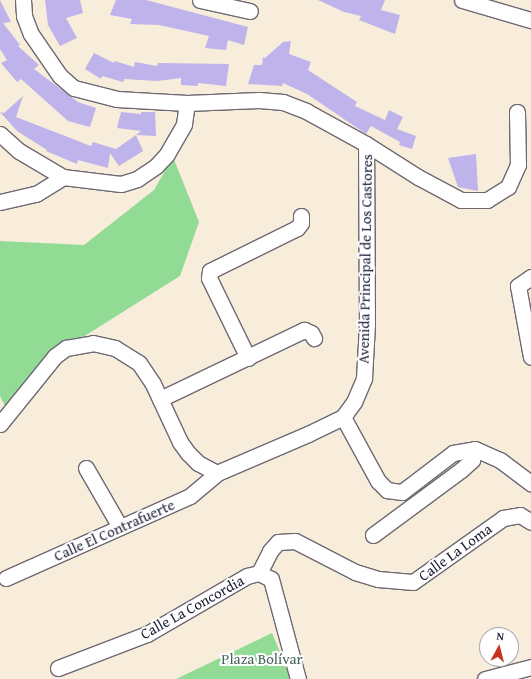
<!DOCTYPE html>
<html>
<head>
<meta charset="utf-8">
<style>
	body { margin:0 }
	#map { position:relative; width:531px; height:679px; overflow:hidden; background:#f8ecdb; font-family:"Gentium Book Plus",serif }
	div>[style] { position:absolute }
	.green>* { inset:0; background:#92db95 }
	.building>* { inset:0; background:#beb4eb }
	.roads { filter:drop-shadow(1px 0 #6d6973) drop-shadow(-1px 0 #6d6973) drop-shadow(0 1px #6d6973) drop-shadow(0 -1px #6d6973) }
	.minor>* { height:15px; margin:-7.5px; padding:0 7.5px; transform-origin:7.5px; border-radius:7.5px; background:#fff }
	span { translate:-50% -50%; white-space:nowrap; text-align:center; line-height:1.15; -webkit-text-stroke:4px #fff; paint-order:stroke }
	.street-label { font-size:15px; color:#22223b }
	.park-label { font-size:15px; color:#49635a }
	.north { position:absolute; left:479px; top:627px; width:40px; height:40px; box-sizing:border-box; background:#fff; border:1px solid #a7a7b1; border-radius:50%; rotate:7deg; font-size:11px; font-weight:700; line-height:16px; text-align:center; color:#22223b }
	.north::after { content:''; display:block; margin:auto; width:14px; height:18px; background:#c8321e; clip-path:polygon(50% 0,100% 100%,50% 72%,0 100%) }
</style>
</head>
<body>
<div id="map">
	<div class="green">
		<div style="clip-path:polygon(173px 157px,199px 222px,180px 276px,83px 337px,5px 406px,0 396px,0 241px,84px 245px,154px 190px)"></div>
		<div style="clip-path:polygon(272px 633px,291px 679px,176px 679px)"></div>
	</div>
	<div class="building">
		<div style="clip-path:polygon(0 0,11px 22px,3px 23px,20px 45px,18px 46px,39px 65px,34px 69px,78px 102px,96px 108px,90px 127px,68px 121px,21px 79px,17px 82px,1px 63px,7px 60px,0 49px)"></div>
		<div style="clip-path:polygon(45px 0,80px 0,83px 13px,66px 18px,77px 38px,60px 46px,48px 25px)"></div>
		<div style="clip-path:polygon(116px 0,146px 0,248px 27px,244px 45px,228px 40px,226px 50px,205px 48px,209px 36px,159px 25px,130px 24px,132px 19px,110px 15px)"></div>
		<div style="clip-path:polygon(318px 0,385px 0,381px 10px,400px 15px,395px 34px,359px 20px,361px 16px,344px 12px)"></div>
		<div style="clip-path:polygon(291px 41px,289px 54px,311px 62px,308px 70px,357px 102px,355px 106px,385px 120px,389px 110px,403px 117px,397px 129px,416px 136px,412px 149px,399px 145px,400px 142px,371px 126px,366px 134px,307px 94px,283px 83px,282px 86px,248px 84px,254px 65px,262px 65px,263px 57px,265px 58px,283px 42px)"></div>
		<div style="clip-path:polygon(94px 53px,114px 63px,115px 61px,134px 67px,135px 62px,157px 66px,158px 63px,229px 64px,226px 86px,198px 83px,198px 86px,181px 85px,181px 78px,157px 81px,124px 79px,123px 82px,102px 76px,101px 79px,85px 69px)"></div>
		<div style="clip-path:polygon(23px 96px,16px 117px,91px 146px,93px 142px,116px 149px,136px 135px,143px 151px,119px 166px,110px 153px,108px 168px,78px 160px,77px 164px,46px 151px,47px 150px,17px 131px,0 112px,4px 113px)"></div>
		<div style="clip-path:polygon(121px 112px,141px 114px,141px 112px,155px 112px,156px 136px,136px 135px,141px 131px,117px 128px)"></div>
		<div style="clip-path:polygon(476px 154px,478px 191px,458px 187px,448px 158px)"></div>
	</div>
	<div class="roads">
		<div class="minor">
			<div style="left:23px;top:0;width:16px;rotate:86deg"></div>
			<div style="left:24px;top:16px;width:19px;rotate:69deg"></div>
			<div style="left:31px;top:34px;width:51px;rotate:55.4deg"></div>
			<div style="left:60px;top:76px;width:18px;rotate:41deg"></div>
			<div style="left:74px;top:88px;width:44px;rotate:14.3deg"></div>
			<div style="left:117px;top:99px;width:70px;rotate:3.3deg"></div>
			<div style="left:187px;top:103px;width:72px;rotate:-2.4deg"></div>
			<div style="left:259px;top:100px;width:24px;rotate:5deg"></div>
			<div style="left:283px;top:102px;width:25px;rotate:21deg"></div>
			<div style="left:306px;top:111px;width:68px;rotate:28.8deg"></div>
			<div style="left:366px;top:144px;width:62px;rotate:32.4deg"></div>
			<div style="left:418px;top:177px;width:49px;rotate:28.1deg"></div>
			<div style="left:461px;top:200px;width:26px"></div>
			<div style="left:487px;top:200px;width:25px;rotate:-32deg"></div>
			<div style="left:508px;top:187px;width:24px;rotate:-66deg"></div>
			<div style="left:518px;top:165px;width:53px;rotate:-91.1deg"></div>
			<div style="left:200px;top:0;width:51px;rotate:12.4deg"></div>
			<div style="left:462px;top:0;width:72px;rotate:16.2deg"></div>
			<div style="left:0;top:134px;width:25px;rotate:42deg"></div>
			<div style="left:19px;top:151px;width:51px;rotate:30.6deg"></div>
			<div style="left:63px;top:177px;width:58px;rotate:6.9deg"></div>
			<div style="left:121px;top:184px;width:17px;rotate:-17deg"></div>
			<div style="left:137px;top:179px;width:23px;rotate:-34deg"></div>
			<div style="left:156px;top:166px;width:16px;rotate:-47deg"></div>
			<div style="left:167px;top:154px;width:34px;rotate:-60deg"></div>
			<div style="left:184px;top:124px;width:21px;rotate:-82deg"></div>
			<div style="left:0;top:202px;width:37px;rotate:-13deg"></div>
			<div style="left:36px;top:194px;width:32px;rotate:-32deg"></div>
			<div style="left:531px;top:277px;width:16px;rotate:145deg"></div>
			<div style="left:518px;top:286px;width:72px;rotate:79.6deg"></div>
			<div style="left:248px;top:358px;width:89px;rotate:-116deg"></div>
			<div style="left:209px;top:278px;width:7px;rotate:-82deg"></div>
			<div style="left:210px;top:271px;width:97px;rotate:-26.3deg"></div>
			<div style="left:297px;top:228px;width:6px;rotate:-51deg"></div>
			<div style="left:301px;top:223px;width:7px;rotate:-90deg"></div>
			<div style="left:160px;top:399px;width:160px;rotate:-25.6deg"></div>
			<div style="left:304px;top:330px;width:8px;rotate:23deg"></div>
			<div style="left:311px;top:333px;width:6px;rotate:59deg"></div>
			<div style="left:343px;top:417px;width:73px;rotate:61.3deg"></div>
			<div style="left:378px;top:481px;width:13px;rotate:45deg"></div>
			<div style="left:387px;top:490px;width:15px;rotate:8deg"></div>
			<div style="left:402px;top:492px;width:64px;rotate:-37.4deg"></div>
			<div style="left:453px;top:453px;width:22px;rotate:-10deg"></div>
			<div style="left:475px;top:449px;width:27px;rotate:24deg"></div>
			<div style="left:500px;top:460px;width:39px;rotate:37deg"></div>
			<div style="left:0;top:424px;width:87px;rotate:-51deg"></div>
			<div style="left:55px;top:356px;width:14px;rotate:-36deg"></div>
			<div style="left:66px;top:348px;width:27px;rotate:-10deg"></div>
			<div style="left:93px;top:343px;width:23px;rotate:13deg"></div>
			<div style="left:115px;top:348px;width:28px;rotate:32deg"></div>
			<div style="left:139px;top:363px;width:25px;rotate:56deg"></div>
			<div style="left:153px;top:384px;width:64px;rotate:65deg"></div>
			<div style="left:180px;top:442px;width:14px;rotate:54deg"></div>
			<div style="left:188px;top:453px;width:14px;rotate:45deg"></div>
			<div style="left:198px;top:463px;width:21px;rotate:28deg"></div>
			<div style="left:86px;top:468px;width:68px;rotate:60deg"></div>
			<div style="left:373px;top:535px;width:109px;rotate:-36.5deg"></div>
			<div style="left:461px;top:470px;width:15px;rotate:-42deg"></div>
			<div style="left:472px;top:460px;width:11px;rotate:-75deg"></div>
			<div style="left:259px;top:573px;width:25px;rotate:-63deg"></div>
			<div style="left:270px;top:551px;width:12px;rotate:-48deg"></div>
			<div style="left:278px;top:542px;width:17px;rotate:-3deg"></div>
			<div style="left:295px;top:541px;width:68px;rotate:27.3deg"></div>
			<div style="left:355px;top:572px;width:24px;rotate:17deg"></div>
			<div style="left:378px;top:579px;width:35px;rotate:5deg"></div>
			<div style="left:413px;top:582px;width:110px;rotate:-35.4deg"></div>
			<div style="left:503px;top:518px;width:17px;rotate:-10deg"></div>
			<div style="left:520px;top:515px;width:13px;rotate:32deg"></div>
			<div style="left:259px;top:573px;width:13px;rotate:27deg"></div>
			<div style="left:271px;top:579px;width:104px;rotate:74.9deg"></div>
			<div style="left:6px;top:578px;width:201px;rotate:-24deg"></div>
			<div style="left:190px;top:496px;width:35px;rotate:-40deg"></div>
			<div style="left:217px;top:473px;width:99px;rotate:-23.2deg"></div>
			<div style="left:308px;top:434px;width:39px;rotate:-26deg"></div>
			<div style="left:343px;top:417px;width:19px;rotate:-54deg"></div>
			<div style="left:354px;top:402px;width:26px;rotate:-67deg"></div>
			<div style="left:364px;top:378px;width:54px;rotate:-86.8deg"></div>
			<div style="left:367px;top:324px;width:180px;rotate:-90.3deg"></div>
			<div style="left:58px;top:668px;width:95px;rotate:-20.9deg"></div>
			<div style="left:147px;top:634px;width:116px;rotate:-30.1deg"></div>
			<div style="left:247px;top:576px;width:12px;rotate:-14deg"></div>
			<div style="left:485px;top:679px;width:48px;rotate:-14.6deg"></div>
		</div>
	</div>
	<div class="street-label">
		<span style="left:365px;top:259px;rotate:-89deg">Avenida Principal de Los Castores</span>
		<span style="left:114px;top:530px;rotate:-24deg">Calle El Contrafuerte</span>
		<span style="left:455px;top:552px;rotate:-36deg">Calle La Loma</span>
		<span style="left:192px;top:607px;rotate:-29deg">Calle La Concordia</span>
	</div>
	<div class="park-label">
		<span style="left:262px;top:659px">Plaza Bolívar</span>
	</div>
	<div class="north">N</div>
</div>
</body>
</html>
